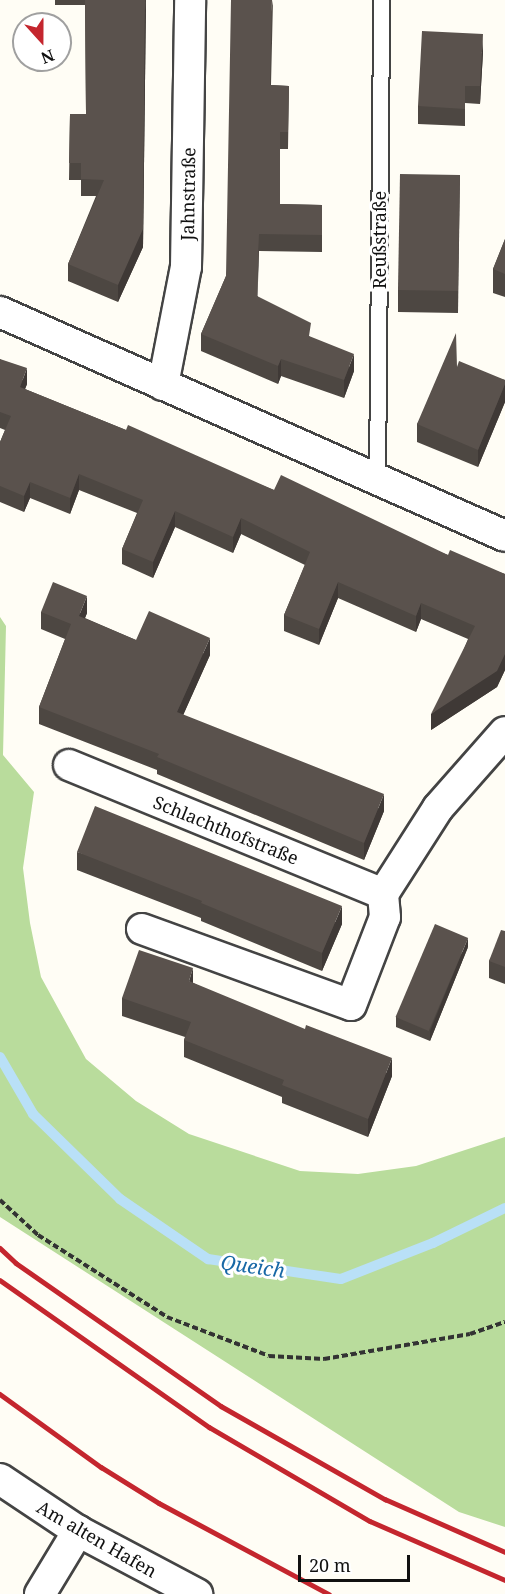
<!DOCTYPE html>
<html>
<head>
<meta charset="utf-8">
<style>
	body { margin:0 }
	#map { position:relative; width:505px; height:1594px; overflow:hidden; background:#fffdf5; font-family:"Noto Serif",serif }
	div>[style] { position:absolute }
	.forest>* { inset:0; background:#b9dc9c }
	.stream>* { height:10px; margin:-5px; padding:0 5px; transform-origin:5px; border-radius:5px; background:#b9e0f7 }
	.path>* { height:4px; margin-top:-2px; transform-origin:0; background:repeating-linear-gradient(90deg,#333 0 6px,transparent 0 9px) }
	.roads { filter:drop-shadow(2px 0 #444) drop-shadow(-2px 0 #444) drop-shadow(0 2px #444) drop-shadow(0 -2px #444) }
	.lane>* { height:15px; margin:-7.5px; padding:0 7.5px; transform-origin:7.5px; border-radius:7.5px; background:#fff }
	.street>* { height:30px; margin:-15px; padding:0 15px; transform-origin:15px; border-radius:15px; background:#fff }
	.rail>* { height:4.5px; margin:-2.25px; padding:0 2.25px; transform-origin:2.25px; border-radius:2.25px; background:#c4262e }
	.wall>* { inset:0; background:#4d4742 }
	.shaded-wall>* { inset:0; background:#3f3936 }
	.building>* { inset:0; background:#5a524d; transform-origin:0 0 }
	span { translate:-50% -50%; white-space:nowrap; text-align:center; line-height:1.15; -webkit-text-stroke:6px #fff; paint-order:stroke }
	.street-label { font-size:18px; color:#111 }
	.water-label { font-size:20px; color:#1768a6; font-style:italic }
	.north { position:absolute; left:12px; top:12px; width:60px; height:60px; box-sizing:border-box; background:#fff; border:2px solid #a0a0a0; border-radius:50%; rotate:159deg; font-size:16px; font-weight:700; line-height:24px; text-align:center; color:#111 }
	.north::after { content:''; display:block; margin:auto; width:21px; height:27px; background:#c4262e; clip-path:polygon(50% 0,100% 100%,50% 72%,0 100%) }
	.scale { position:absolute; left:298px; top:1555px; width:112px; height:27px; box-sizing:border-box; border:3px solid #111; border-top:0; padding-left:8px; font-size:18px; line-height:21px; white-space:nowrap; color:#111; -webkit-text-stroke:4px #fff; paint-order:stroke }
</style>
</head>
<body>
<div id="map">
	<div class="forest">
		<div style="clip-path:polygon(0 617px,6px 626px,3px 755px,34px 792px,23px 868px,30px 923px,41px 977px,86px 1059px,136px 1101px,189px 1134px,300px 1171px,358px 1174px,416px 1166px,505px 1137px,505px 1527px,459px 1512px,0 1217px)"></div>
	</div>
	<div class="stream">
		<div style="left:0;top:1057px;width:66px;rotate:59.9deg"></div>
		<div style="left:33px;top:1114px;width:122px;rotate:44.3deg"></div>
		<div style="left:120px;top:1199px;width:107px;rotate:34.3deg"></div>
		<div style="left:208px;top:1259px;width:134px;rotate:8.6deg"></div>
		<div style="left:341px;top:1279px;width:99px;rotate:-21.4deg"></div>
		<div style="left:433px;top:1243px;width:80px;rotate:-25.9deg"></div>
	</div>
	<div class="path">
		<div style="left:0;top:1200px;width:52px;rotate:42.6deg"></div>
		<div style="left:38px;top:1235px;width:153px;rotate:32.4deg"></div>
		<div style="left:167px;top:1317px;width:109px;rotate:20.9deg"></div>
		<div style="left:269px;top:1356px;width:55px;rotate:3.1deg"></div>
		<div style="left:324px;top:1359px;width:148px;rotate:-9.7deg"></div>
		<div style="left:470px;top:1334px;width:37px;rotate:-19deg"></div>
	</div>
	<div class="roads">
		<div class="lane">
			<div style="left:377px;top:480px;width:480px;rotate:-89.5deg"></div>
		</div>
		<div class="street">
			<div style="left:0;top:312px;width:552px;rotate:23.92deg"></div>
			<div style="left:163px;top:385px;width:120px;rotate:-79deg"></div>
			<div style="left:186px;top:267px;width:267px;rotate:-89.1deg"></div>
			<div style="left:69px;top:765px;width:339px;rotate:22.3deg"></div>
			<div style="left:142px;top:929px;width:222px;rotate:20deg"></div>
			<div style="left:351px;top:1005px;width:94px;rotate:-68.9deg"></div>
			<div style="left:385px;top:917px;width:23px;rotate:-95deg"></div>
			<div style="left:383px;top:894px;width:102px;rotate:-57.4deg"></div>
			<div style="left:438px;top:808px;width:101px;rotate:-48.6deg"></div>
			<div style="left:0;top:1479px;width:94px;rotate:33.7deg"></div>
			<div style="left:78px;top:1531px;width:135px;rotate:27.9deg"></div>
			<div style="left:40px;top:1594px;width:74px;rotate:-58.9deg"></div>
		</div>
	</div>
	<div class="rail">
		<div style="left:0;top:1248px;width:22px;rotate:43deg"></div>
		<div style="left:16px;top:1263px;width:250px;rotate:34.9deg"></div>
		<div style="left:221px;top:1406px;width:189px;rotate:29.6deg"></div>
		<div style="left:385px;top:1499px;width:131px;rotate:23.8deg"></div>
		<div style="left:0;top:1280px;width:256px;rotate:35.1deg"></div>
		<div style="left:209px;top:1427px;width:186px;rotate:30.3deg"></div>
		<div style="left:370px;top:1521px;width:147px;rotate:23.6deg"></div>
		<div style="left:0;top:1394px;width:125px;rotate:35.9deg"></div>
		<div style="left:101px;top:1467px;width:68px;rotate:31.8deg"></div>
		<div style="left:159px;top:1503px;width:193px;rotate:28.2deg"></div>
	</div>
	<div class="wall">
		<div style="clip-path:polygon(55px 0,146px 0,143px 247px,118px 302px,68px 281px,68px 264px,96px 196px,81px 196px,81px 180px,69px 180px,70px 114px,86px 114px,85px 5px,55px 5px)"></div>
		<div style="clip-path:polygon(273px 0,271px 85px,289px 86px,288px 149px,280px 149px,280px 204px,322px 205px,322px 252px,259px 251px,257px 296px,354px 371px,344px 398px,281px 376px,278px 384px,201px 351px,201px 334px,226px 276px)"></div>
		<div style="clip-path:polygon(483px 52px,480px 104px,465px 103px,465px 126px,418px 124px,418px 106px)"></div>
		<div style="clip-path:polygon(460px 175px,458px 313px,398px 312px,398px 290px)"></div>
		<div style="clip-path:polygon(505px 239px,505px 297px,493px 293px,493px 269px)"></div>
		<div style="clip-path:polygon(0 359px,27px 384px,25px 389px,274px 490px,448px 555px,505px 574px,505px 670px,497px 687px,431px 730px,468px 639px,421px 619px,416px 632px,338px 598px,319px 645px,284px 631px,284px 615px,305px 565px,241px 534px,233px 553px,175px 527px,153px 578px,122px 564px,122px 549px,137px 513px,79px 490px,70px 514px,30px 498px,24px 512px,0 502px,0 442px,5px 430px,0 428px)"></div>
		<div style="clip-path:polygon(457px 367px,505px 380px,505px 402px,478px 467px,417px 442px,417px 424px)"></div>
		<div style="clip-path:polygon(41px 612px,87px 613px,85px 618px,136px 640px,210px 655px,183px 715px,384px 811px,364px 860px,157px 774px,157px 770px,39px 724px,39px 707px,65px 639px,41px 629px)"></div>
		<div style="clip-path:polygon(77px 852px,342px 924px,322px 971px,201px 921px,201px 918px,77px 870px)"></div>
		<div style="clip-path:polygon(505px 931px,505px 984px,489px 978px,489px 961px)"></div>
		<div style="clip-path:polygon(468px 947px,430px 1041px,396px 1027px,396px 1017px)"></div>
		<div style="clip-path:polygon(193px 983px,392px 1076px,368px 1137px,282px 1103px,282px 1097px,184px 1057px,184px 1040px,185px 1037px,122px 1016px,122px 998px)"></div>
	</div>
	<div class="shaded-wall">
		<div style="clip-path:polygon(146px 0,143px 247px,118px 302px,118px 285px)"></div>
		<div style="clip-path:polygon(483px 34px,483px 52px,480px 104px,480px 86px)"></div>
		<div style="clip-path:polygon(259px 234px,259px 251px,257px 313px,257px 296px)"></div>
		<div style="clip-path:polygon(354px 354px,354px 371px,344px 398px,344px 380px)"></div>
		<div style="clip-path:polygon(281px 359px,281px 376px,278px 384px,278px 366px)"></div>
		<div style="clip-path:polygon(27px 368px,27px 384px,20px 402px,20px 387px)"></div>
		<div style="clip-path:polygon(505px 384px,505px 402px,478px 467px,478px 450px)"></div>
		<div style="clip-path:polygon(79px 474px,79px 490px,70px 514px,70px 498px)"></div>
		<div style="clip-path:polygon(30px 482px,30px 498px,24px 512px,24px 496px)"></div>
		<div style="clip-path:polygon(175px 511px,175px 527px,153px 578px,153px 562px)"></div>
		<div style="clip-path:polygon(241px 518px,241px 534px,233px 553px,233px 537px)"></div>
		<div style="clip-path:polygon(338px 582px,338px 598px,319px 645px,319px 629px)"></div>
		<div style="clip-path:polygon(87px 596px,87px 613px,79px 633px,79px 616px)"></div>
		<div style="clip-path:polygon(421px 603px,421px 619px,416px 632px,416px 616px)"></div>
		<div style="clip-path:polygon(210px 638px,210px 655px,177px 729px,177px 712px)"></div>
		<div style="clip-path:polygon(505px 654px,505px 670px,497px 687px,431px 730px,431px 714px)"></div>
		<div style="clip-path:polygon(384px 794px,384px 811px,364px 860px,364px 843px)"></div>
		<div style="clip-path:polygon(342px 906px,342px 924px,322px 971px,322px 953px)"></div>
		<div style="clip-path:polygon(468px 938px,468px 947px,430px 1041px,430px 1031px)"></div>
		<div style="clip-path:polygon(193px 968px,193px 986px,189px 981px)"></div>
		<div style="clip-path:polygon(392px 1058px,392px 1076px,368px 1137px,368px 1119px)"></div>
	</div>
	<div class="building">
		<div style="clip-path:polygon(85px 0,145px 0,143px 229px,118px 285px,68px 264px,104px 180px,81px 179px,81px 163px,69px 163px,70px 114px,86px 114px)"></div>
		<div style="clip-path:polygon(231px 0,272px 0,270px 85px,289px 86px,288px 132px,280px 132px,280px 204px,322px 205px,322px 235px,259px 234px,257px 296px,311px 323px,309px 336px,354px 354px,344px 380px,281px 359px,278px 366px,201px 334px,226px 276px)"></div>
		<div style="clip-path:polygon(422px 31px,483px 34px,480px 86px,465px 86px,465px 109px,418px 106px)"></div>
		<div style="left:400px;top:174px;width:60px;height:116px;rotate:1deg"></div>
		<div style="clip-path:polygon(505px 239px,505px 274px,493px 269px)"></div>
		<div style="clip-path:polygon(456px 333px,457px 367px,459px 361px,505px 380px,505px 384px,478px 450px,417px 424px)"></div>
		<div style="clip-path:polygon(0 359px,27px 368px,20px 387px,126px 430px,128px 425px,274px 490px,281px 475px,448px 555px,450px 550px,505px 574px,505px 654px,497px 671px,431px 714px,475px 626px,421px 603px,416px 616px,338px 582px,319px 629px,284px 615px,310px 552px,241px 518px,233px 537px,175px 511px,153px 562px,122px 549px,143px 500px,79px 474px,70px 498px,30px 482px,24px 496px,0 486px,0 442px,11px 416px,0 412px)"></div>
		<div style="clip-path:polygon(53px 582px,87px 596px,79px 616px,136px 640px,149px 611px,210px 638px,177px 712px,384px 794px,364px 843px,157px 757px,159px 754px,39px 707px,71px 624px,41px 612px)"></div>
		<div style="clip-path:polygon(95px 806px,342px 906px,322px 953px,201px 903px,202px 901px,77px 852px)"></div>
		<div style="left:435px;top:924px;width:36px;height:101px;rotate:23deg"></div>
		<div style="clip-path:polygon(501px 930px,505px 931px,505px 967px,489px 961px)"></div>
		<div style="clip-path:polygon(139px 950px,193px 968px,189px 981px,305px 1029px,306px 1025px,392px 1058px,368px 1119px,282px 1085px,284px 1080px,184px 1040px,191px 1022px,122px 998px)"></div>
	</div>
	<div class="street-label">
		<span style="left:188px;top:194px;rotate:-89deg">Jahnstraße</span>
		<span style="left:379px;top:240px;rotate:-90deg">Reußstraße</span>
		<span style="left:226px;top:830px;rotate:22deg">Schlachthofstraße</span>
		<span style="left:97px;top:1539px;rotate:30deg">Am alten Hafen</span>
	</div>
	<div class="water-label">
		<span style="left:253px;top:1266px;rotate:8deg">Queich</span>
	</div>
	<div class="north">N</div>
	<div class="scale">20 m</div>
</div>
</body>
</html>
